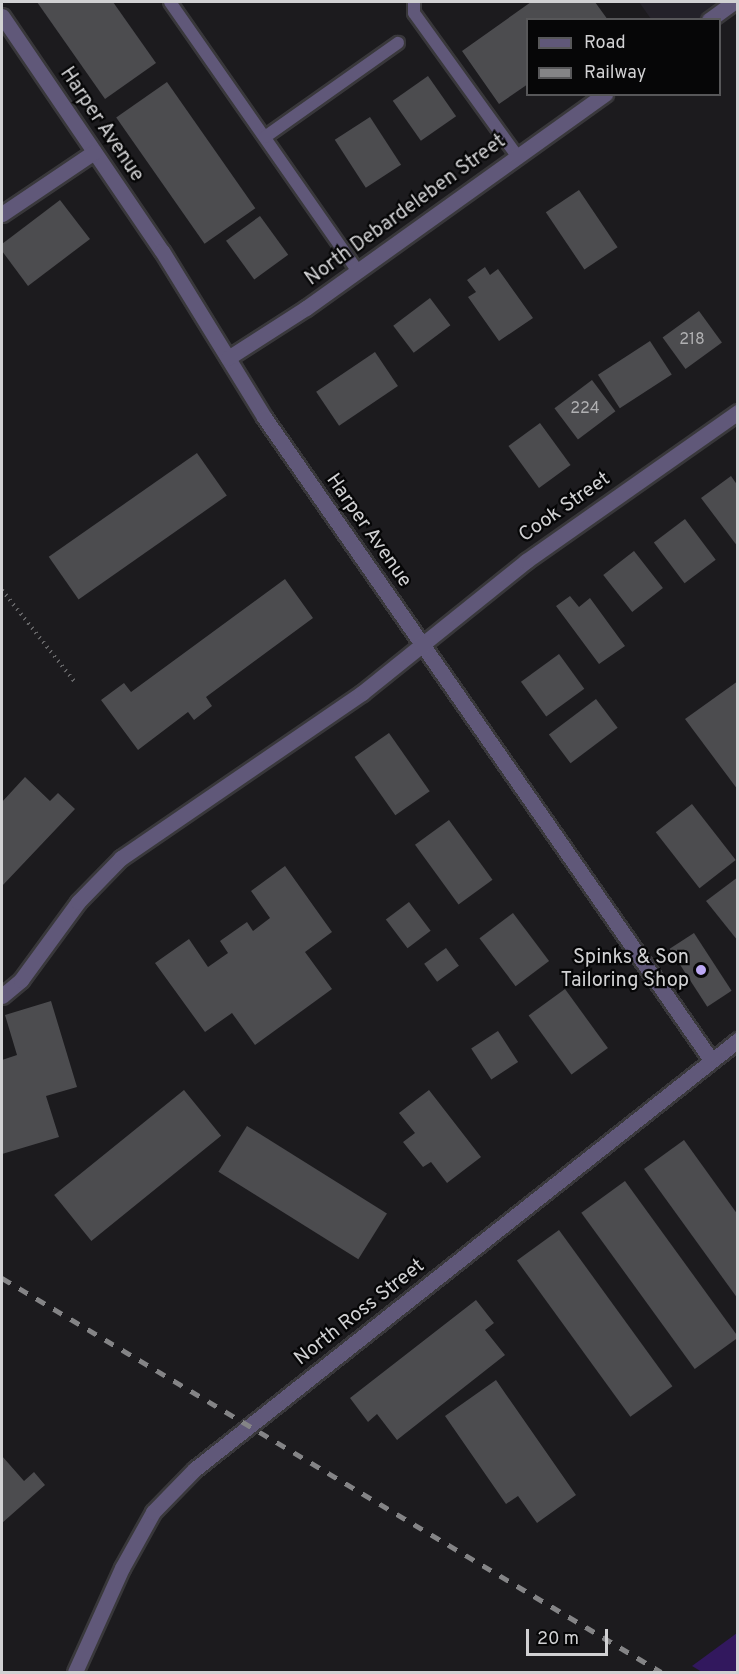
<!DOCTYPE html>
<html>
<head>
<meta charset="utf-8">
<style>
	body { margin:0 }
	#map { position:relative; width:739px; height:1674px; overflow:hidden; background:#1c1b1e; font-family:Overpass,sans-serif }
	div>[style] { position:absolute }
	.built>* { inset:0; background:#24222a }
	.green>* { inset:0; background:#32185e }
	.building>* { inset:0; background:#4c4c4f; transform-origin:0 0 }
	.path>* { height:4px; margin-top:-2px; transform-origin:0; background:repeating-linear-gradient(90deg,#646466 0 1.5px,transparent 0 6px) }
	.roads { filter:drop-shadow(2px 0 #39383b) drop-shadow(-2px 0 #39383b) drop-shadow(0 2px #39383b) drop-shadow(0 -2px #39383b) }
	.lane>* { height:12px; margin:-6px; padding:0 6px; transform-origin:6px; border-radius:6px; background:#605879 }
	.street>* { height:15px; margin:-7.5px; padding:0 7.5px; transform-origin:7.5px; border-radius:7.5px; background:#605879 }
	.rail>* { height:4.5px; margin-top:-2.25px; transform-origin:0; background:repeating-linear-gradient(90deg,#848486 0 10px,transparent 0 20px) }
	.dots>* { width:16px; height:16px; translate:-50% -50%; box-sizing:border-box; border:3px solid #060607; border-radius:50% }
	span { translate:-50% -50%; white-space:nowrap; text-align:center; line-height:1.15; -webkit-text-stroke:4.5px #060607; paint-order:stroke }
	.number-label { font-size:16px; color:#b0b0b2 }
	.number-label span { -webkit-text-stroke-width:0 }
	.street-label { font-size:20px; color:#d1d1d3 }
	.poi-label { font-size:20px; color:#d1d1d3 }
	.right { translate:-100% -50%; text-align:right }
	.frame { position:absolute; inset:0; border:3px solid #d1d1d3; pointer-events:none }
	.legend { position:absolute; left:526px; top:18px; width:195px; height:78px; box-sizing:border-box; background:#060607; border:2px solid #575759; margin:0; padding:8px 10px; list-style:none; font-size:18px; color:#d1d1d3 }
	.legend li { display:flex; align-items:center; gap:12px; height:30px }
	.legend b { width:30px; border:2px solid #575759 }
	.scale { position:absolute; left:526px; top:1629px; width:82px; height:27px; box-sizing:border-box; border:3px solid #d1d1d3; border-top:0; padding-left:8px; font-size:18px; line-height:21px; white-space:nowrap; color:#d1d1d3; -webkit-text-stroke:4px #060607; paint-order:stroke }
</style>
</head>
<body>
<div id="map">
	<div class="built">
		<div style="clip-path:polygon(639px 2px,735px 2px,709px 20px,651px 19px)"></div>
	</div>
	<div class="green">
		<div style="clip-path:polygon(737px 1633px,737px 1672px,702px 1672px,692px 1666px)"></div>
	</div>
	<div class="building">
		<div style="clip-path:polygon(37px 2px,113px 2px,156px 63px,105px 99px)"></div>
		<div style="clip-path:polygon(531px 2px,595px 2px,608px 20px,528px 20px,528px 84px,499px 104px,462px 51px)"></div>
		<div style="left:428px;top:76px;width:49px;height:43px;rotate:55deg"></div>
		<div style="left:167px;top:82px;width:154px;height:62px;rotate:55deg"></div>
		<div style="left:370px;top:117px;width:57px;height:42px;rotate:57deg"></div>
		<div style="left:579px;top:190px;width:69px;height:40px;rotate:56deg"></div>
		<div style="clip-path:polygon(60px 200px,90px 239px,28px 286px,2px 251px,2px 244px)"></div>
		<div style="left:260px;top:216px;width:48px;height:42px;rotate:54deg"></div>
		<div style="clip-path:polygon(485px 267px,490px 275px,498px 269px,533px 318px,499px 341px,468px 297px,476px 292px,467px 280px)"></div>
		<div style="left:430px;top:298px;width:34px;height:46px;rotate:53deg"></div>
		<div style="left:699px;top:311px;width:39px;height:45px;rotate:54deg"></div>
		<div style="left:650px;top:341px;width:40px;height:62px;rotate:57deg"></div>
		<div style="left:375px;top:352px;width:41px;height:71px;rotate:56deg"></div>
		<div style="left:592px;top:380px;width:39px;height:47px;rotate:53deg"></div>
		<div style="left:540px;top:423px;width:52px;height:39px;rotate:54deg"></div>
		<div style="left:197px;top:453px;width:52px;height:181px;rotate:55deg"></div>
		<div style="clip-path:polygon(731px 476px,738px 486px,738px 547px,701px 498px)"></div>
		<div style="left:685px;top:519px;width:51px;height:39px;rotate:53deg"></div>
		<div style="left:634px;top:551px;width:47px;height:39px;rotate:52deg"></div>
		<div style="clip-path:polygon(285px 579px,313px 618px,206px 697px,212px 706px,194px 720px,188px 712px,138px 750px,101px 700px,124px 683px,131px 692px)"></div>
		<div style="clip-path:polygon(570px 596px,579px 607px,590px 598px,625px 646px,599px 664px,556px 606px)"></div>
		<div style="left:559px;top:654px;width:43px;height:47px;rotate:54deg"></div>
		<div style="clip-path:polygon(738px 681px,738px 790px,685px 719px)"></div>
		<div style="left:596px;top:699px;width:36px;height:59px;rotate:53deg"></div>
		<div style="left:389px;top:733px;width:71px;height:42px;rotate:55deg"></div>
		<div style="clip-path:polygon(25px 777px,50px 801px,58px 793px,75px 809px,2px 886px,2px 802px)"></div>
		<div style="left:692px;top:804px;width:71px;height:46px;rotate:52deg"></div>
		<div style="left:449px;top:820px;width:74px;height:42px;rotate:54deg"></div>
		<div style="clip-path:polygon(285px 866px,332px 932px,305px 952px,332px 989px,255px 1045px,232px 1013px,205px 1032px,155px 963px,189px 939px,208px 967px,228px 953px,220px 941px,247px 922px,253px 931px,270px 918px,251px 891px)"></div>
		<div style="clip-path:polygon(738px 877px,738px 941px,706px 901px)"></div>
		<div style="left:409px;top:902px;width:36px;height:29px;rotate:53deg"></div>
		<div style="left:513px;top:913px;width:60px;height:42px;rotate:53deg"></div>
		<div style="left:694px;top:933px;width:69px;height:29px;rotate:57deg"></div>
		<div style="left:446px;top:948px;width:22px;height:27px;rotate:54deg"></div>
		<div style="left:565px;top:989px;width:73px;height:45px;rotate:54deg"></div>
		<div style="clip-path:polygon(51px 1001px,77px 1087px,46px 1096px,59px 1137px,2px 1154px,2px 1060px,17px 1055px,5px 1015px)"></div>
		<div style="left:498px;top:1031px;width:37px;height:32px;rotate:57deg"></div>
		<div style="left:184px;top:1090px;width:59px;height:167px;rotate:51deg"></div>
		<div style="clip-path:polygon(429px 1090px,481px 1157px,447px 1183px,431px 1162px,423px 1167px,403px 1142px,415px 1133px,399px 1113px)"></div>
		<div style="left:247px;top:1126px;width:165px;height:54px;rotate:32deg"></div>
		<div style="clip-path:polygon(684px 1140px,738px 1215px,738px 1299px,644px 1169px)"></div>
		<div style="left:625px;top:1181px;width:193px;height:54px;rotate:54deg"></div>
		<div style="left:559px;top:1230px;width:193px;height:52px;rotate:54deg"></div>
		<div style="clip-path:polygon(476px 1300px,494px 1323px,485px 1330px,505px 1355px,397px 1440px,377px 1414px,368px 1422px,350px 1398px)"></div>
		<div style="clip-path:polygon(496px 1380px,576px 1495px,537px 1523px,518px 1496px,506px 1504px,445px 1416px)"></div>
		<div style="clip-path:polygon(2px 1456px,24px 1481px,34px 1472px,45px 1485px,2px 1523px)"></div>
	</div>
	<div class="path">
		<div style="left:2px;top:590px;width:116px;rotate:51.6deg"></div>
	</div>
	<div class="roads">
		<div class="lane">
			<div style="left:170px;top:2px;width:328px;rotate:55.1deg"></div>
			<div style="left:414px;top:2px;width:11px;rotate:90deg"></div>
			<div style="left:414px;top:13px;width:178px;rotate:54.2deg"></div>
			<div style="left:265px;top:137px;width:163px;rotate:-35.3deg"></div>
		</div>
		<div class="street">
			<div style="left:2px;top:16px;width:284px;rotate:55.8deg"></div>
			<div style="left:162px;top:251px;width:195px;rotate:58.4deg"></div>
			<div style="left:264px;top:417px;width:784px;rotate:55.18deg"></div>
			<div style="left:709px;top:20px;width:31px;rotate:-36deg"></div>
			<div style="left:2px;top:214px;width:111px;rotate:-34deg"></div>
			<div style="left:228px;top:358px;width:93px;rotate:-32.7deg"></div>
			<div style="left:306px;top:308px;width:368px;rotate:-35.6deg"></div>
			<div style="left:2px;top:996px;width:25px;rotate:-40deg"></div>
			<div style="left:21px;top:980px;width:97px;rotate:-53.8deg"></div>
			<div style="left:78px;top:902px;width:62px;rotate:-45.7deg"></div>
			<div style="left:121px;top:858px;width:292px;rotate:-34.4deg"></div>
			<div style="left:362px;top:693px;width:211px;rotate:-38.8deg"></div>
			<div style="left:526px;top:561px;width:259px;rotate:-35.1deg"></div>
			<div style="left:75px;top:1672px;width:114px;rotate:-65.7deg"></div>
			<div style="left:122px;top:1568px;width:64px;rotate:-61deg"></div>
			<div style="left:153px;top:1512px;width:60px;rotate:-45.7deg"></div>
			<div style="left:195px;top:1469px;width:692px;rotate:-38.31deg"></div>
		</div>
	</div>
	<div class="rail">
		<div style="left:2px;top:1278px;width:768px;rotate:30.87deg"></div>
	</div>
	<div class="dots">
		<div style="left:701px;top:970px;background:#bca9f5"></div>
	</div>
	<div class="number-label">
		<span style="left:692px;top:340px">218</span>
		<span style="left:585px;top:409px">224</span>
	</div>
	<div class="street-label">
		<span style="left:101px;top:125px;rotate:56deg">Harper Avenue</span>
		<span style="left:406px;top:211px;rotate:-36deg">North Debardeleben Street</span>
		<span style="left:565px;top:508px;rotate:-35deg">Cook Street</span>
		<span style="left:368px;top:531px;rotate:55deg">Harper Avenue</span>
		<span style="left:360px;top:1313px;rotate:-38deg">North Ross Street</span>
	</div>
	<div class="poi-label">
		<span class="right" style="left:689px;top:970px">Spinks &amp; Son<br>Tailoring Shop</span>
	</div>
	<div class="frame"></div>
	<ul class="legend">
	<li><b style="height:8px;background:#605879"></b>Road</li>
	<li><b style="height:8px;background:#848486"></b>Railway</li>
	</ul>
	<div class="scale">20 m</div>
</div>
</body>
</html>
